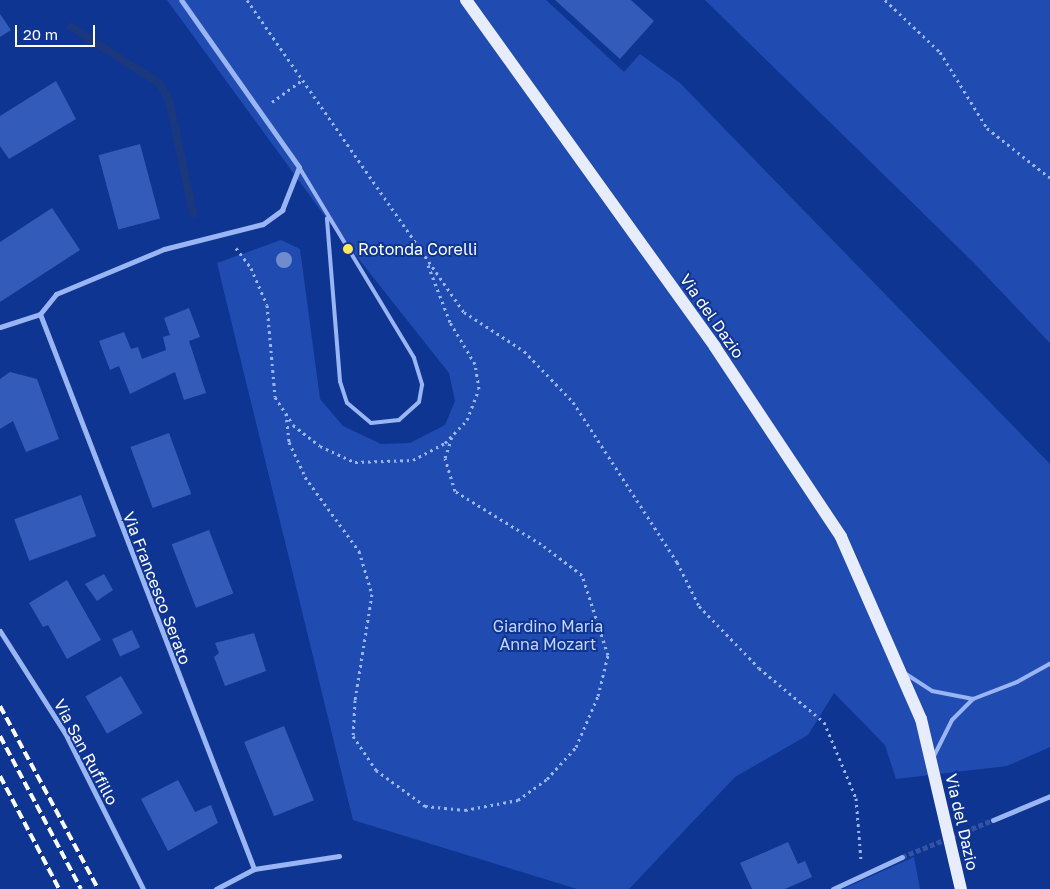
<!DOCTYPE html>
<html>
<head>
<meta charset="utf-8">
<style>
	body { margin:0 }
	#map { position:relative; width:1050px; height:889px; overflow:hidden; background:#0f3592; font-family:"Golos Text",sans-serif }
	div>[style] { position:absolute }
	.green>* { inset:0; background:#204cb2 }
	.stream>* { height:8px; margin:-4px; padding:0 4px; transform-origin:4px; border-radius:4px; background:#1b387e }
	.building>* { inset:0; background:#335bba; transform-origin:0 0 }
	.street-tunnel>* { height:5px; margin-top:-2.5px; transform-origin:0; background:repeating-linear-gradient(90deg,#3353a2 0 5px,transparent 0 7.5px) }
	.path>* { height:3px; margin-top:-1.5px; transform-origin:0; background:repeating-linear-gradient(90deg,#9ab5f4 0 2.5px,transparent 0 6.5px) }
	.lane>* { height:4px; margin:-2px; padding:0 2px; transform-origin:2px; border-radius:2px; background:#9ab5f4 }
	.street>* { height:5px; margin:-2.5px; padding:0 2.5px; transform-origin:2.5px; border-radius:2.5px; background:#9ab5f4 }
	.primary>* { height:12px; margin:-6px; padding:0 6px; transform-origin:6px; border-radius:6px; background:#e7edff }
	.rail>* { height:4px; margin-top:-2px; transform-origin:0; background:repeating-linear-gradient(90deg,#fff 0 9px,transparent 0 13px) }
	.trees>* { width:16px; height:16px; margin:-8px; border-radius:50%; background:#718ccd }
	.dots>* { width:14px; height:14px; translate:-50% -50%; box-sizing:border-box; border:2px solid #0f3592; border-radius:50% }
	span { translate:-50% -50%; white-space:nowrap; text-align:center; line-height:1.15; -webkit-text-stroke:4px #0f3592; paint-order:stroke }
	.poi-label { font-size:16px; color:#fff }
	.left { translate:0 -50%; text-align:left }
	.street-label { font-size:16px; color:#fff }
	.park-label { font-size:16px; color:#c2d4fe }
	.scale { position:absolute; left:15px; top:25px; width:80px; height:22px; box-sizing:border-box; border:2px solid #fff; border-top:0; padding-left:6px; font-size:15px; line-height:18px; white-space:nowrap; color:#fff; -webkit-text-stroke:4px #0f3592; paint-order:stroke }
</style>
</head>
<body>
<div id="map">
	<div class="green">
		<div style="clip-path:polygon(167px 0,546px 0,624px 72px,640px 54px,680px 83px,1050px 464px,1050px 747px,1007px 766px,896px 779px,885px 745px,834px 693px,808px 735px,735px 777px,629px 889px,577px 889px,353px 820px,217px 263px,281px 240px,300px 249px,320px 399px,343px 426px,381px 444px,410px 443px,445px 425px,455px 401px,449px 373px,327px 219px)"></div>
		<div style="clip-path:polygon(705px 0,1050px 0,1050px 343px,973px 262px)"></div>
		<div style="clip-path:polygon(914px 857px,920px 889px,843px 889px)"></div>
	</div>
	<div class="stream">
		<div style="left:71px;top:27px;width:104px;rotate:32.5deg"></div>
		<div style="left:159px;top:83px;width:20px;rotate:60deg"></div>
		<div style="left:169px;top:100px;width:116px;rotate:78deg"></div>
	</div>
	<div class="building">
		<div style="clip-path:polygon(555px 0,631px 0,654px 21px,620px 59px)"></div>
		<div style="clip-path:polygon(0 14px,11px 30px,0 37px)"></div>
		<div style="clip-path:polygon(56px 81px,76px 119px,9px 159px,0 146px,0 116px)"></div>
		<div style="left:140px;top:144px;width:77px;height:43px;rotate:75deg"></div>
		<div style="clip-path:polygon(52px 208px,80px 250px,0 302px,0 242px)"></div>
		<div style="clip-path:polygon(189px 308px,200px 337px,189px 341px,206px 393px,184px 400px,175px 372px,130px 394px,119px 366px,110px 370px,99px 341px,124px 332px,131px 349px,138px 347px,142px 359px,166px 350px,163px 337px,170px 335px,164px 318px)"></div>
		<div style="clip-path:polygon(10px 372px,37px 379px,59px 439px,26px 452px,13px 421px,0 429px,0 379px)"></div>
		<div style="left:169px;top:433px;width:65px;height:41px;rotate:70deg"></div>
		<div style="left:81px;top:495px;width:44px;height:71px;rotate:70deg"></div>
		<div style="left:209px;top:530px;width:68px;height:40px;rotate:69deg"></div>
		<div style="clip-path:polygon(104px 574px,113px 590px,97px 601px,85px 584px)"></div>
		<div style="clip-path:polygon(67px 580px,101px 640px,67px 659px,48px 625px,43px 627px,29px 603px)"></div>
		<div style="left:132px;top:630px;width:19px;height:22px;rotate:65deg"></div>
		<div style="clip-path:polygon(254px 633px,266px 671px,225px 686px,214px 657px,219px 653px,215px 643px)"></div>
		<div style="left:121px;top:676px;width:43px;height:41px;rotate:60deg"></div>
		<div style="left:284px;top:726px;width:80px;height:43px;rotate:68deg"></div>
		<div style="clip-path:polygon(178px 780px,195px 812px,211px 805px,218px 823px,168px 851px,141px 799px)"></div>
		<div style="clip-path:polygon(788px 842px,798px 864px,805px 861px,812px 877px,785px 889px,752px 889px,740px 863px)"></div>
	</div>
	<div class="street-tunnel">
		<div style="left:902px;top:857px;width:98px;rotate:-22.1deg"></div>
	</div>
	<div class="path">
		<div style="left:247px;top:0;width:380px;rotate:55.2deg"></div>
		<div style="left:464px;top:312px;width:72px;rotate:33deg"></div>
		<div style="left:524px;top:351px;width:71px;rotate:46.1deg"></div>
		<div style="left:573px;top:402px;width:191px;rotate:57deg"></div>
		<div style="left:677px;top:562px;width:49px;rotate:63.4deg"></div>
		<div style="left:699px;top:606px;width:86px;rotate:45.9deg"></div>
		<div style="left:759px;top:668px;width:85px;rotate:39.7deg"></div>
		<div style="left:824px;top:722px;width:82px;rotate:67.2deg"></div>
		<div style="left:856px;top:798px;width:62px;rotate:85.4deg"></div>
		<div style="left:885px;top:0;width:76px;rotate:43.4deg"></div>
		<div style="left:940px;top:52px;width:89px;rotate:58.3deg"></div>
		<div style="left:987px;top:128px;width:80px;rotate:38.4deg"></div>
		<div style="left:272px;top:102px;width:37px;rotate:-36deg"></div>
		<div style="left:236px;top:248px;width:25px;rotate:53deg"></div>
		<div style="left:251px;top:268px;width:40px;rotate:66.6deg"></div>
		<div style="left:267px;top:305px;width:92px;rotate:85deg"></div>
		<div style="left:275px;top:397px;width:33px;rotate:57deg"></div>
		<div style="left:293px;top:425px;width:34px;rotate:38deg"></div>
		<div style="left:320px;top:446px;width:38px;rotate:25deg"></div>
		<div style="left:355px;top:462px;width:58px;rotate:-2deg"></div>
		<div style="left:413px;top:460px;width:36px;rotate:-28deg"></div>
		<div style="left:445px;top:443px;width:32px;rotate:-46deg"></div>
		<div style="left:467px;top:420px;width:33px;rotate:-69deg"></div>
		<div style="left:479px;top:389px;width:25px;rotate:-99deg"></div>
		<div style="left:475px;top:364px;width:49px;rotate:-120.8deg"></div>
		<div style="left:450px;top:322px;width:61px;rotate:-111.1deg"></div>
		<div style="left:286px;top:413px;width:29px;rotate:84deg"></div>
		<div style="left:289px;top:442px;width:38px;rotate:65deg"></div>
		<div style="left:305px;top:477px;width:92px;rotate:53.9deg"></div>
		<div style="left:359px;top:551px;width:45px;rotate:73.2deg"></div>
		<div style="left:372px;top:594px;width:107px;rotate:99.1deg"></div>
		<div style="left:355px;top:700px;width:36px;rotate:93deg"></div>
		<div style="left:353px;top:736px;width:41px;rotate:55.9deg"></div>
		<div style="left:376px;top:770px;width:61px;rotate:36.3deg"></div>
		<div style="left:425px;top:806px;width:40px;rotate:5.7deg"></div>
		<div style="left:465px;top:810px;width:54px;rotate:-10.7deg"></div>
		<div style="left:518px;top:800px;width:36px;rotate:-36deg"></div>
		<div style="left:547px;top:779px;width:43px;rotate:-47.8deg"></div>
		<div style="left:576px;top:747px;width:56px;rotate:-66.7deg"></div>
		<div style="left:598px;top:696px;width:42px;rotate:-76.3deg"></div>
		<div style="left:608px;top:655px;width:84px;rotate:-108deg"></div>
		<div style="left:582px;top:575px;width:51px;rotate:-142.9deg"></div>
		<div style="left:541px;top:544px;width:101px;rotate:-148.4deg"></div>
		<div style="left:455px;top:491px;width:34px;rotate:-107deg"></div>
		<div style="left:445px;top:458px;width:23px;rotate:-72deg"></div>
	</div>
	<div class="lane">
		<div style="left:299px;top:167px;width:223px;rotate:58.9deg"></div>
		<div style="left:414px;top:358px;width:28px;rotate:73deg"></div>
		<div style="left:422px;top:385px;width:17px;rotate:100deg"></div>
		<div style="left:419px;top:402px;width:27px;rotate:138deg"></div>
		<div style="left:399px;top:420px;width:28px;rotate:174deg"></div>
		<div style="left:371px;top:423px;width:31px;rotate:-140deg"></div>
		<div style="left:347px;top:403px;width:23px;rotate:-108deg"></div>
		<div style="left:340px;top:381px;width:163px;rotate:-94.6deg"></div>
		<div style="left:906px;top:674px;width:31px;rotate:33deg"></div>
		<div style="left:932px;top:691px;width:42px;rotate:11deg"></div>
		<div style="left:973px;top:699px;width:47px;rotate:-21.1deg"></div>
		<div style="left:1017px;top:682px;width:38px;rotate:-29deg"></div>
		<div style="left:934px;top:756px;width:40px;rotate:-63.4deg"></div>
		<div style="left:952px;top:720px;width:30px;rotate:-45deg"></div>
	</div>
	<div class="street">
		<div style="left:40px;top:314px;width:595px;rotate:68.91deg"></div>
		<div style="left:254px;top:869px;width:43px;rotate:152.2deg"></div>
		<div style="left:0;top:327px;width:42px;rotate:-18deg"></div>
		<div style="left:40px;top:314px;width:26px;rotate:-51deg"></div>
		<div style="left:56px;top:294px;width:117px;rotate:-22.6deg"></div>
		<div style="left:164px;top:249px;width:102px;rotate:-14.2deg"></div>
		<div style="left:263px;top:224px;width:24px;rotate:-36deg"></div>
		<div style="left:282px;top:210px;width:46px;rotate:-68.4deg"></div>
		<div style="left:299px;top:167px;width:204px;rotate:-125.2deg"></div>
		<div style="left:0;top:631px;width:121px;rotate:57.5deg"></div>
		<div style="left:65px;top:733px;width:174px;rotate:63.4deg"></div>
		<div style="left:993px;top:820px;width:62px;rotate:-22.8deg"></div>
		<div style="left:254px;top:869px;width:86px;rotate:-8.7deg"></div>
		<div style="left:833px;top:889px;width:76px;rotate:-24.9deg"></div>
	</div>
	<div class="primary">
		<div style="left:466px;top:0;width:427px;rotate:54.3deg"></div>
		<div style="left:715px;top:347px;width:228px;rotate:56.4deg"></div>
		<div style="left:841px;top:537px;width:199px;rotate:66.3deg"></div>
		<div style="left:921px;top:719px;width:175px;rotate:76.8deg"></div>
	</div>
	<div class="rail">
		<div style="left:0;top:706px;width:208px;rotate:61.8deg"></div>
		<div style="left:0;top:736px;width:173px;rotate:62.1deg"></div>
		<div style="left:0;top:776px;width:127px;rotate:62.4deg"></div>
	</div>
	<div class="trees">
		<div style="left:284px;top:260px"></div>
	</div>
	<div class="dots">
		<div style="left:348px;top:249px;background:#ffe85d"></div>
	</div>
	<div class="poi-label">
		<span class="left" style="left:358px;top:249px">Rotonda Corelli</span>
	</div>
	<div class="street-label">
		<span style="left:712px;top:316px;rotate:55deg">Via del Dazio</span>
		<span style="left:157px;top:588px;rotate:69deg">Via Francesco Serato</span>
		<span style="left:86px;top:752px;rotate:62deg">Via San Ruffillo</span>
		<span style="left:962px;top:822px;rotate:77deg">Via del Dazio</span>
	</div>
	<div class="park-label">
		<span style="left:548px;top:635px">Giardino Maria<br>Anna Mozart</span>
	</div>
	<div class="scale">20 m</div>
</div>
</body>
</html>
